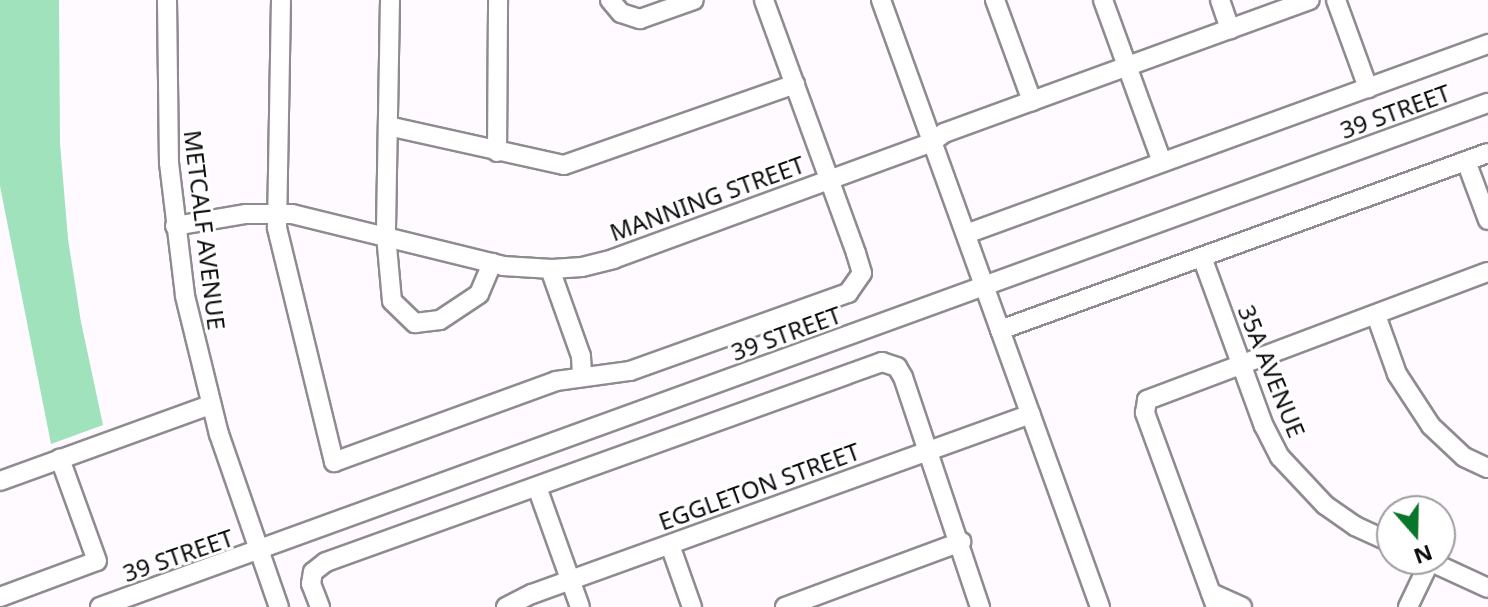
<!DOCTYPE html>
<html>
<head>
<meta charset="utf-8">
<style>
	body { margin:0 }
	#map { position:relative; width:1488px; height:607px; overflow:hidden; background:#fefaff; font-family:"Noto Sans",sans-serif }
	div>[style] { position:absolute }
	.green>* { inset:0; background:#a0e2bc }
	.roads { filter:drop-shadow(2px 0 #8f8b90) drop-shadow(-2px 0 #8f8b90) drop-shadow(0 2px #8f8b90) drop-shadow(0 -2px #8f8b90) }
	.minor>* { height:18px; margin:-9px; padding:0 9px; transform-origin:9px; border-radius:9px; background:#fff }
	span { translate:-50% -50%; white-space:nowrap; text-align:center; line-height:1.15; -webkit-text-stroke:6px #fff; paint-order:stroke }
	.street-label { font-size:24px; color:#0c0b0d }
	.north { position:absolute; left:1376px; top:495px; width:80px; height:80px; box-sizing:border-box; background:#fff; border:2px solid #9e9d9e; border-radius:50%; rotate:160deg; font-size:22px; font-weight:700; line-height:32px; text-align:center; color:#0c0b0d }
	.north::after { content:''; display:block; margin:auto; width:28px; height:36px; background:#09772b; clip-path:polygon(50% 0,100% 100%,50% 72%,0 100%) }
</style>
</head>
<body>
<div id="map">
	<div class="green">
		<div style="clip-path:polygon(0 0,59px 0,60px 143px,68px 239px,81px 322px,103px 425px,51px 444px,0 186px)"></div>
	</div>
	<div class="roads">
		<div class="minor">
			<div style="left:167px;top:0;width:163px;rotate:89.3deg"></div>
			<div style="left:169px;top:163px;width:134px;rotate:83.1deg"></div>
			<div style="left:185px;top:296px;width:142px;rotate:76.2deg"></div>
			<div style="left:219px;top:434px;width:183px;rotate:70.9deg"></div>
			<div style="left:281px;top:0;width:228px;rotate:91deg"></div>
			<div style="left:277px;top:228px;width:241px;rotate:76.3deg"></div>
			<div style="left:334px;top:462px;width:236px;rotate:-20deg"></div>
			<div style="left:556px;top:381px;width:75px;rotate:-7.7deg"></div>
			<div style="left:630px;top:371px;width:232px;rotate:-19.7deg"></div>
			<div style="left:848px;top:293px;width:24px;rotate:-55deg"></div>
			<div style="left:862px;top:273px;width:21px;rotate:-107deg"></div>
			<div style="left:856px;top:253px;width:269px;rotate:-110deg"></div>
			<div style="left:390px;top:0;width:235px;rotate:91deg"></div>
			<div style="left:386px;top:235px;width:66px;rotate:84.8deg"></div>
			<div style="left:392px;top:301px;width:32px;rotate:44deg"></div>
			<div style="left:415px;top:323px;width:25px;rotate:-7deg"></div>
			<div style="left:440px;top:320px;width:47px;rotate:-33.7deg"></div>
			<div style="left:479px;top:294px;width:34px;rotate:-67deg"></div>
			<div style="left:610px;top:0;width:17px;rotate:50deg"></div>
			<div style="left:621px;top:13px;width:20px;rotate:18deg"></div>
			<div style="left:640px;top:19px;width:57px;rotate:-19.4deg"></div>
			<div style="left:881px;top:0;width:645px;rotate:70.16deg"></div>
			<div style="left:995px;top:0;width:108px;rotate:69.9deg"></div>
			<div style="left:1103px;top:0;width:172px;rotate:70deg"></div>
			<div style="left:1220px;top:0;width:31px;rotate:71deg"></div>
			<div style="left:1336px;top:0;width:94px;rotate:70deg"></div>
			<div style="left:388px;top:126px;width:180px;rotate:12.5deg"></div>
			<div style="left:564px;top:165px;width:245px;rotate:-19.3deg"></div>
			<div style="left:497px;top:152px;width:152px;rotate:-89.6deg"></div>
			<div style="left:1466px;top:161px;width:63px;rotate:69.6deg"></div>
			<div style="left:175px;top:226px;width:72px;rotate:-9.6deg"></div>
			<div style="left:246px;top:214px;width:46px"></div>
			<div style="left:292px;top:214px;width:217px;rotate:13.8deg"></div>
			<div style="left:503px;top:266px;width:49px;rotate:3.5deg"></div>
			<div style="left:552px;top:269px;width:30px;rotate:-4deg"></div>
			<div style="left:582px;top:267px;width:32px;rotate:-14deg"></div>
			<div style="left:613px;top:259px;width:340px;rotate:-20.1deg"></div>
			<div style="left:932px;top:142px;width:15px;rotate:-37deg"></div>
			<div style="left:944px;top:133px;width:389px;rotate:-20deg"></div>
			<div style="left:966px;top:234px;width:556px;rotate:-20deg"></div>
			<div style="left:1202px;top:257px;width:180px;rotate:69.9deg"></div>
			<div style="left:1264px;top:426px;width:35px;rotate:63deg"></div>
			<div style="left:1280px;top:457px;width:66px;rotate:46.8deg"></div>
			<div style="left:1325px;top:505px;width:37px;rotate:35deg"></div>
			<div style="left:1355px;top:526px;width:41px;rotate:24.7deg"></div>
			<div style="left:550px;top:269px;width:92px;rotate:70.4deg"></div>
			<div style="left:581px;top:356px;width:21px;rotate:87deg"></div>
			<div style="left:1376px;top:315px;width:63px;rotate:70.4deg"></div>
			<div style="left:1397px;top:374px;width:62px;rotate:56.8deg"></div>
			<div style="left:1431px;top:426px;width:45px;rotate:43.2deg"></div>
			<div style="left:1464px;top:457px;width:26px;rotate:25deg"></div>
			<div style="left:1000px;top:330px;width:519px;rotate:-19.94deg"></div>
			<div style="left:0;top:481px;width:223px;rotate:-19.9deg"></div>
			<div style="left:537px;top:487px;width:127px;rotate:70.3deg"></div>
			<div style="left:670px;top:545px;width:66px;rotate:70.5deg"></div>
			<div style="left:1425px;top:559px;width:69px;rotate:24.7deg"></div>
			<div style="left:1211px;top:593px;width:34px;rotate:24deg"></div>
			<div style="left:0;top:597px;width:103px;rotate:-20.4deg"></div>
			<div style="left:97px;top:561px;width:109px;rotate:-109.9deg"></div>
			<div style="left:100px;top:607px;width:1477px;rotate:-19.96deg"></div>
			<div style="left:320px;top:607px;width:25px;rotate:-111deg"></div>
			<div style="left:311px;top:584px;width:12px;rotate:-81deg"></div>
			<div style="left:313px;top:572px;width:16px;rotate:-38deg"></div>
			<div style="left:326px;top:562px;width:591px;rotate:-19.78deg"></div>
			<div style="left:882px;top:362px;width:16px;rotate:18deg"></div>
			<div style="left:897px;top:367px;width:12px;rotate:59deg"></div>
			<div style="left:903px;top:377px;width:243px;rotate:71.5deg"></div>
			<div style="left:506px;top:607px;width:29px;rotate:-27deg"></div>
			<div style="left:532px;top:594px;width:530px;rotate:-19.84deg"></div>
			<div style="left:785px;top:607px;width:188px;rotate:-20.3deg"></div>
			<div style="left:1216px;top:607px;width:207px;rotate:-110.1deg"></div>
			<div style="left:1145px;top:413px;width:13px;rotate:-81deg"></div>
			<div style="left:1147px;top:400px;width:364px;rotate:-20.6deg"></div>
			<div style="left:1408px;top:607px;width:51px;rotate:-64.4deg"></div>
		</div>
	</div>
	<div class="street-label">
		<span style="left:1395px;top:111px;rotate:-20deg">39 STREET</span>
		<span style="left:707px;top:198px;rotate:-20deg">MANNING STREET</span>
		<span style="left:205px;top:230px;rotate:83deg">METCALF AVENUE</span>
		<span style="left:786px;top:333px;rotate:-20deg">39 STREET</span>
		<span style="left:1272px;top:371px;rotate:68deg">35A AVENUE</span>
		<span style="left:759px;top:486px;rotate:-20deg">EGGLETON STREET</span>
		<span style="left:178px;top:555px;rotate:-19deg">39 STREET</span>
	</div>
	<div class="north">N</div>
</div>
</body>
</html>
